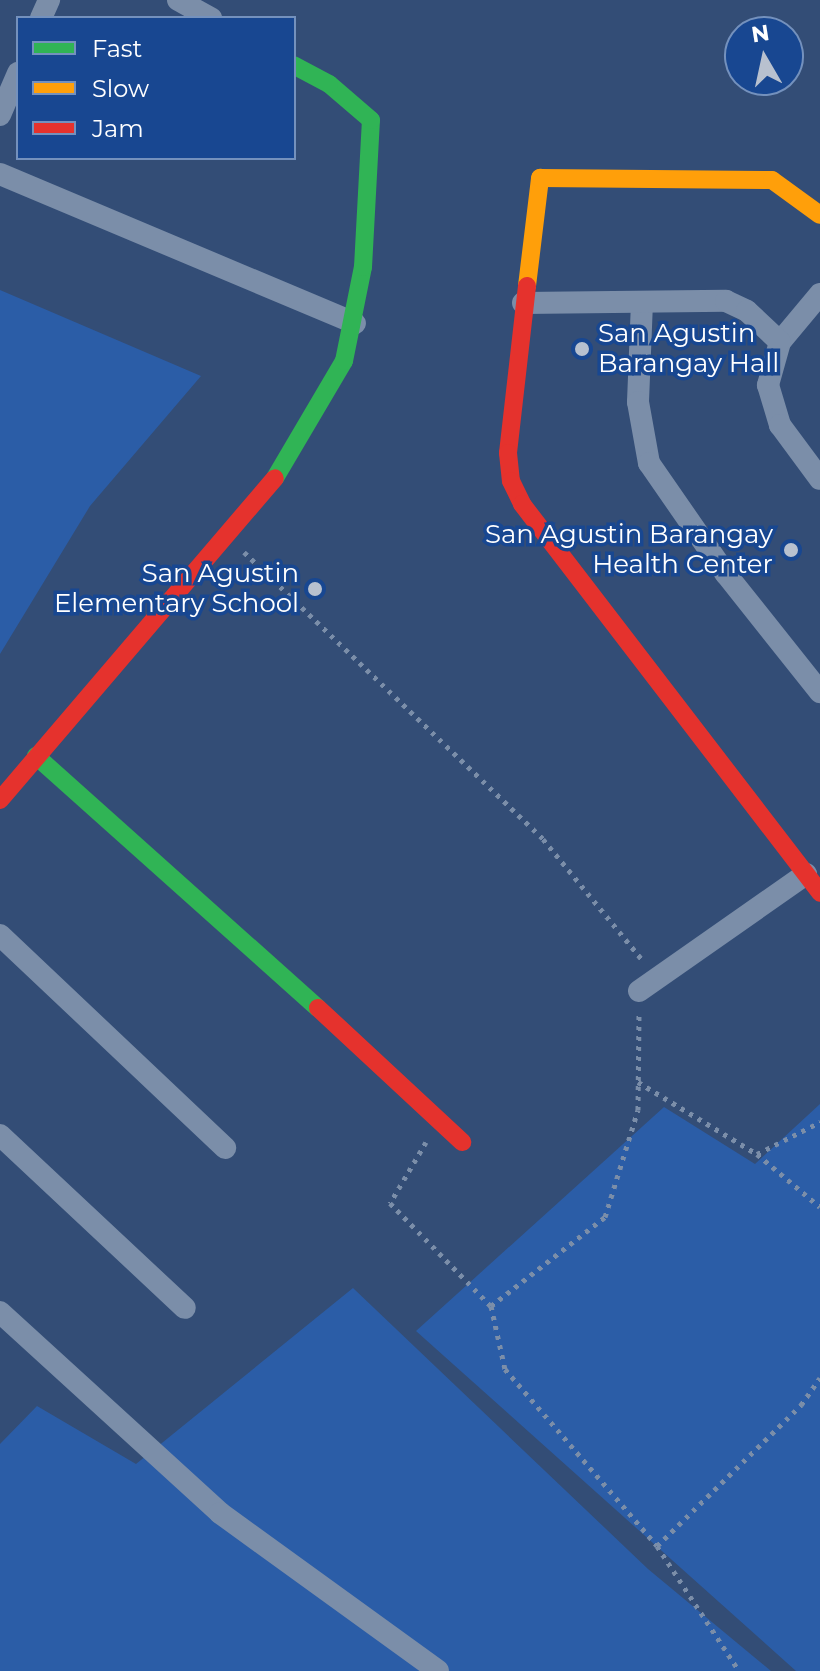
<!DOCTYPE html>
<html>
<head>
<meta charset="utf-8">
<style>
	body { margin:0 }
	#map { position:relative; width:820px; height:1671px; overflow:hidden; background:#334d76; font-family:Montserrat,sans-serif }
	div>[style] { position:absolute }
	.green>* { inset:0; background:#2b5da7 }
	.path>* { height:5px; margin-top:-2.5px; transform-origin:0; background:repeating-linear-gradient(90deg,#7b8ea9 0 4px,transparent 0 10px) }
	.street>* { height:22px; margin:-11px; padding:0 11px; transform-origin:11px; border-radius:11px; background:#7b8ea9 }
	.fast>* { height:18px; margin:-9px; padding:0 9px; transform-origin:9px; border-radius:9px; background:#30b455 }
	.slow>* { height:18px; margin:-9px; padding:0 9px; transform-origin:9px; border-radius:9px; background:#ff9f0a }
	.jam>* { height:18px; margin:-9px; padding:0 9px; transform-origin:9px; border-radius:9px; background:#e5322d }
	.dots>* { width:22px; height:22px; translate:-50% -50%; box-sizing:border-box; border:4px solid #184791; border-radius:50% }
	span { translate:-50% -50%; white-space:nowrap; text-align:center; line-height:1.15; -webkit-text-stroke:7px #184791; paint-order:stroke }
	.poi-label { font-size:26px; color:#fff }
	.left { translate:0 -50%; text-align:left }
	.right { translate:-100% -50%; text-align:right }
	.legend { position:absolute; left:16px; top:16px; width:280px; height:144px; box-sizing:border-box; background:#184791; border:2px solid #7491bd; margin:0; padding:10px 14px; list-style:none; font-size:24px; color:#fff }
	.legend li { display:flex; align-items:center; gap:16px; height:40px }
	.legend b { width:40px; border:2px solid #7491bd }
	.north { position:absolute; left:724px; top:16px; width:80px; height:80px; box-sizing:border-box; background:#184791; border:2px solid #7491bd; border-radius:50%; rotate:351deg; font-size:22px; font-weight:700; line-height:32px; text-align:center; color:#fff }
	.north::after { content:''; display:block; margin:auto; width:28px; height:36px; background:#b8c1cf; clip-path:polygon(50% 0,100% 100%,50% 72%,0 100%) }
</style>
</head>
<body>
<div id="map">
	<div class="green">
		<div style="clip-path:polygon(0 290px,201px 376px,90px 506px,0 654px)"></div>
		<div style="clip-path:polygon(820px 1104px,820px 1671px,796px 1671px,416px 1331px,664px 1107px,755px 1164px)"></div>
		<div style="clip-path:polygon(353px 1288px,648px 1569px,771px 1671px,0 1671px,0 1444px,37px 1406px,136px 1464px)"></div>
	</div>
	<div class="path">
		<div style="left:244px;top:552px;width:414px;rotate:43.8deg"></div>
		<div style="left:543px;top:839px;width:159px;rotate:50.6deg"></div>
		<div style="left:638px;top:1082px;width:139px;rotate:31.2deg"></div>
		<div style="left:757px;top:1154px;width:82px;rotate:40.1deg"></div>
		<div style="left:426px;top:1142px;width:71px;rotate:120.5deg"></div>
		<div style="left:390px;top:1203px;width:144px;rotate:45.6deg"></div>
		<div style="left:491px;top:1306px;width:145px;rotate:-38deg"></div>
		<div style="left:605px;top:1217px;width:112px;rotate:-72.9deg"></div>
		<div style="left:638px;top:1110px;width:97px;rotate:-89.4deg"></div>
		<div style="left:757px;top:1154px;width:71px;rotate:-26.9deg"></div>
		<div style="left:491px;top:1306px;width:65px;rotate:77.5deg"></div>
		<div style="left:505px;top:1369px;width:233px;rotate:49.3deg"></div>
		<div style="left:657px;top:1546px;width:149px;rotate:56.7deg"></div>
		<div style="left:657px;top:1546px;width:202px;rotate:-44.4deg"></div>
		<div style="left:801px;top:1405px;width:33px;rotate:-55deg"></div>
	</div>
	<div class="street">
		<div style="left:178px;top:0;width:38px;rotate:29deg"></div>
		<div style="left:41px;top:18px;width:20px;rotate:-66deg"></div>
		<div style="left:0;top:115px;width:46px;rotate:-66.8deg"></div>
		<div style="left:0;top:174px;width:385px;rotate:22.8deg"></div>
		<div style="left:820px;top:294px;width:62px;rotate:129.8deg"></div>
		<div style="left:780px;top:342px;width:45px;rotate:105.6deg"></div>
		<div style="left:768px;top:385px;width:42px;rotate:73.3deg"></div>
		<div style="left:780px;top:425px;width:67px;rotate:53.5deg"></div>
		<div style="left:642px;top:302px;width:100px;rotate:92.3deg"></div>
		<div style="left:638px;top:402px;width:62px;rotate:79.8deg"></div>
		<div style="left:649px;top:463px;width:135px;rotate:55.3deg"></div>
		<div style="left:726px;top:574px;width:151px;rotate:51.5deg"></div>
		<div style="left:523px;top:303px;width:203px;rotate:-0.6deg"></div>
		<div style="left:726px;top:301px;width:23px;rotate:25deg"></div>
		<div style="left:747px;top:311px;width:45px;rotate:43.2deg"></div>
		<div style="left:0;top:935px;width:310px;rotate:43.4deg"></div>
		<div style="left:639px;top:991px;width:204px;rotate:-35deg"></div>
		<div style="left:0;top:1135px;width:253px;rotate:43.1deg"></div>
		<div style="left:0;top:1312px;width:298px;rotate:42.4deg"></div>
		<div style="left:220px;top:1513px;width:269px;rotate:35.9deg"></div>
	</div>
	<div class="fast">
		<div style="left:275px;top:478px;width:136px;rotate:-59.5deg"></div>
		<div style="left:344px;top:361px;width:96px;rotate:-78.6deg"></div>
		<div style="left:363px;top:267px;width:147px;rotate:-86.9deg"></div>
		<div style="left:371px;top:120px;width:55px;rotate:-139.4deg"></div>
		<div style="left:329px;top:84px;width:40px;rotate:-152deg"></div>
		<div style="left:36px;top:756px;width:378px;rotate:41.8deg"></div>
	</div>
	<div class="slow">
		<div style="left:527px;top:286px;width:109px;rotate:-83.1deg"></div>
		<div style="left:540px;top:178px;width:232px;rotate:0.5deg"></div>
		<div style="left:772px;top:180px;width:59px;rotate:36.1deg"></div>
	</div>
	<div class="jam">
		<div style="left:527px;top:286px;width:168px;rotate:96.5deg"></div>
		<div style="left:508px;top:453px;width:28px;rotate:84deg"></div>
		<div style="left:511px;top:481px;width:25px;rotate:64deg"></div>
		<div style="left:522px;top:504px;width:490px;rotate:52.5deg"></div>
		<div style="left:0;top:800px;width:423px;rotate:-49.5deg"></div>
		<div style="left:318px;top:1008px;width:197px;rotate:42.9deg"></div>
	</div>
	<div class="dots">
		<div style="left:582px;top:349px;background:#b8c1cf"></div>
		<div style="left:791px;top:550px;background:#b8c1cf"></div>
		<div style="left:315px;top:589px;background:#b8c1cf"></div>
	</div>
	<div class="poi-label">
		<span class="left" style="left:598px;top:349px">San Agustin<br>Barangay Hall</span>
		<span class="right" style="left:773px;top:550px">San Agustin Barangay<br>Health Center</span>
		<span class="right" style="left:299px;top:589px">San Agustin<br>Elementary School</span>
	</div>
	<ul class="legend">
	<li><b style="height:10px;background:#30b455"></b>Fast</li>
	<li><b style="height:10px;background:#ff9f0a"></b>Slow</li>
	<li><b style="height:10px;background:#e5322d"></b>Jam</li>
	</ul>
	<div class="north">N</div>
</div>
</body>
</html>
